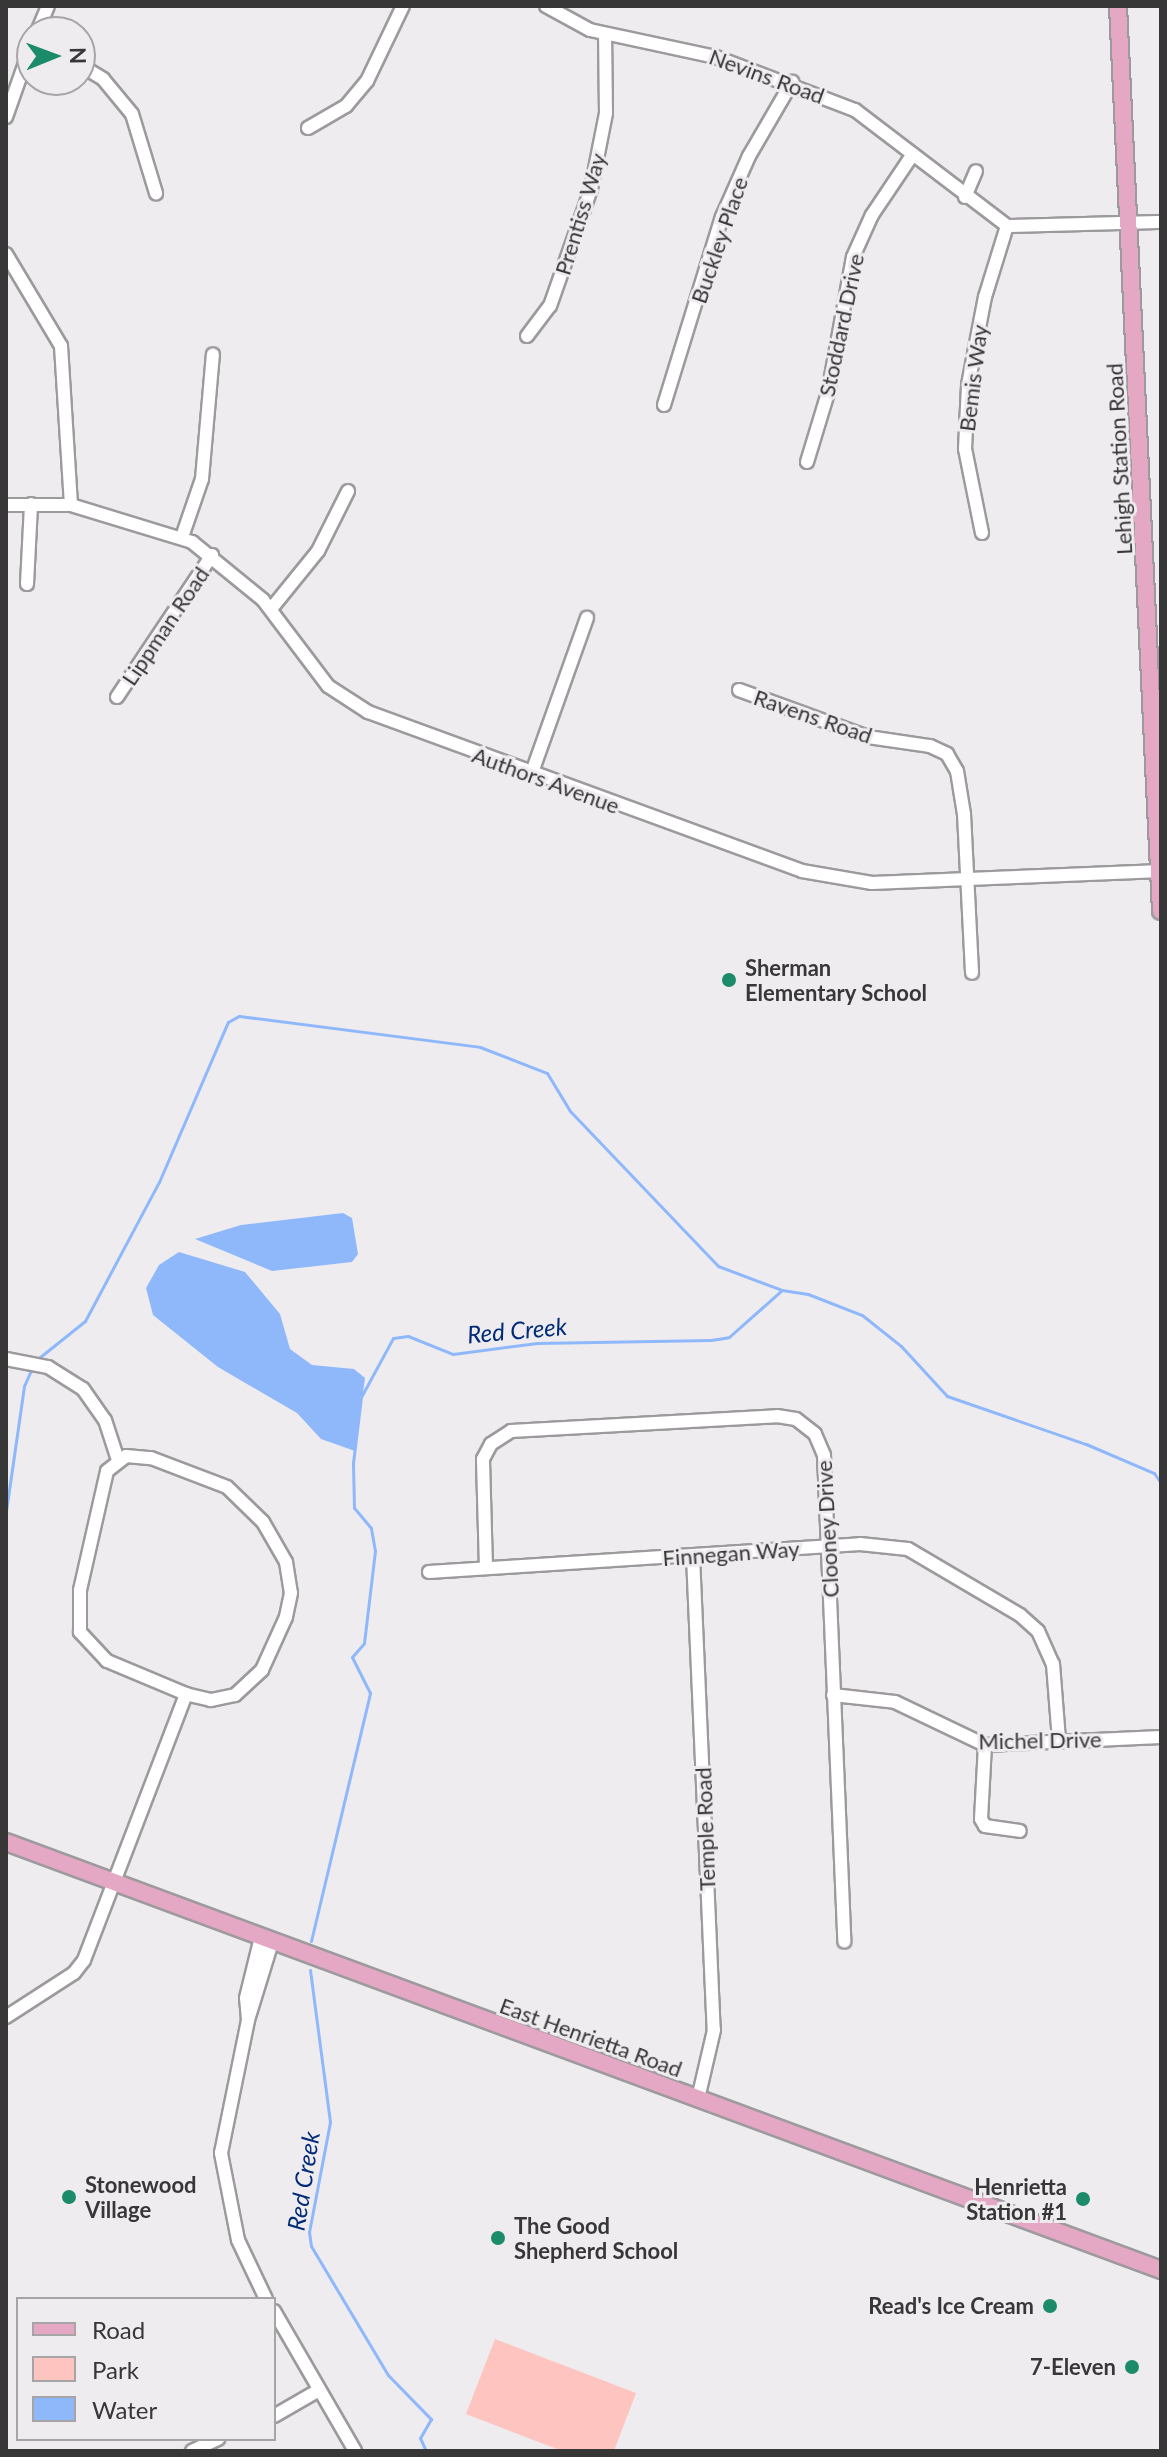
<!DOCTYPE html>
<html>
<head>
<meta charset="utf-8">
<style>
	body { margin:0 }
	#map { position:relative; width:1167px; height:2457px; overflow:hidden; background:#efecf0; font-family:Lato,sans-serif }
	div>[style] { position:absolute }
	.green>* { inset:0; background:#fdc4c0 }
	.water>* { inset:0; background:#8fb8fb }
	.stream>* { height:3px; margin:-1.5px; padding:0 1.5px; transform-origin:1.5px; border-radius:1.5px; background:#8fb8fb }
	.roads { filter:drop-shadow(2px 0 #9d9a9e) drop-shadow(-2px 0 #9d9a9e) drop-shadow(0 2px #9d9a9e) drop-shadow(0 -2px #9d9a9e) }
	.minor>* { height:12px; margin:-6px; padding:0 6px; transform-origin:6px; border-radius:6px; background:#fff }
	.major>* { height:16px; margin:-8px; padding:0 8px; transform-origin:8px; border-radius:8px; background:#e4a7c4 }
	.dots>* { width:22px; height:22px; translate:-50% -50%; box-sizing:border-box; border:4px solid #efecf0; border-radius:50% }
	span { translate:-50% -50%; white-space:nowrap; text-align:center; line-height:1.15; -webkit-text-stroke:6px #efecf0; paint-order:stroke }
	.street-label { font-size:22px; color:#383738 }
	.poi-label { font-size:22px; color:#383738; font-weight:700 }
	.left { translate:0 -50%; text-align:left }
	.right { translate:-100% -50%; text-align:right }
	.water-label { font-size:24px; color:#002b76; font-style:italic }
	.frame { position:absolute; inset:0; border:8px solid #383738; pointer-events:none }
	.legend { position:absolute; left:16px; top:2297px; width:260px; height:144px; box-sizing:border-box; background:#efecf0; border:2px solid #a6a4a6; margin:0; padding:10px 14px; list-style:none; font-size:24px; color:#383738 }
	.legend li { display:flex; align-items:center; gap:16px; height:40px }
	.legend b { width:40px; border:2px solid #a6a4a6 }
	.north { position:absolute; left:16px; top:16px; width:80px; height:80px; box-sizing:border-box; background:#efecf0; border:2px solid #a6a4a6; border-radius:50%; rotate:89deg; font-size:22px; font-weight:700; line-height:32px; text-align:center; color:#383738 }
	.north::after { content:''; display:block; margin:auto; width:28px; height:36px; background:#1b8b6a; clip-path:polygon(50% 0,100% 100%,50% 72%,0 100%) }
</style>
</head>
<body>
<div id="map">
	<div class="green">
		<div style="clip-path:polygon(495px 2339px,636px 2393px,614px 2451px,562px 2451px,466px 2414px)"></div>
	</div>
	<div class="water">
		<div style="clip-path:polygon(343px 1213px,352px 1218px,358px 1254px,352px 1262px,272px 1271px,195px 1239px,241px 1225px)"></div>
		<div style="clip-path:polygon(179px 1252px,245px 1272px,280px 1314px,290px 1349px,312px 1365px,354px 1369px,365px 1378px,355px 1451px,321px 1439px,297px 1413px,218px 1367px,153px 1315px,146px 1288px,159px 1265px)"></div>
	</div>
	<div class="stream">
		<div style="left:35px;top:1361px;width:64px;rotate:-38.7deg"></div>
		<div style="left:85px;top:1321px;width:157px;rotate:-62deg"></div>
		<div style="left:159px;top:1182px;width:174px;rotate:-66.7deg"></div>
		<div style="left:228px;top:1022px;width:13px;rotate:-29deg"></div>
		<div style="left:239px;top:1016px;width:243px;rotate:7.3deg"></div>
		<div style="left:480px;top:1047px;width:72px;rotate:21.2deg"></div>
		<div style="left:547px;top:1073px;width:44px;rotate:58.8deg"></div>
		<div style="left:570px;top:1111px;width:214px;rotate:46.3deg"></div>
		<div style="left:718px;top:1266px;width:68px;rotate:20.6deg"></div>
		<div style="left:6px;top:1511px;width:126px;rotate:-81.8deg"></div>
		<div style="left:24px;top:1386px;width:20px;rotate:-66deg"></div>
		<div style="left:311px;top:1941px;width:255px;rotate:-76.6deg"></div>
		<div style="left:370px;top:1693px;width:40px;rotate:-116.6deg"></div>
		<div style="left:352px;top:1657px;width:18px;rotate:-49deg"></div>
		<div style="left:364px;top:1643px;width:93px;rotate:-83.2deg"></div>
		<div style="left:375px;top:1551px;width:23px;rotate:-100deg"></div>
		<div style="left:371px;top:1528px;width:26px;rotate:-130deg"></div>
		<div style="left:354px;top:1508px;width:45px;rotate:-91.3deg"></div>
		<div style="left:353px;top:1463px;width:66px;rotate:-83.1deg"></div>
		<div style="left:361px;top:1397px;width:67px;rotate:-61.5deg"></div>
		<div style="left:393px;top:1338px;width:15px;rotate:-8deg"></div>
		<div style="left:408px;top:1336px;width:48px;rotate:21.8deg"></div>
		<div style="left:453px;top:1354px;width:85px;rotate:-7.5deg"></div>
		<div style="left:537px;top:1343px;width:174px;rotate:-1deg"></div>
		<div style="left:711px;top:1340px;width:18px;rotate:-9deg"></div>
		<div style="left:729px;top:1337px;width:71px;rotate:-41.6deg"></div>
		<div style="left:782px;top:1290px;width:26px;rotate:9deg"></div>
		<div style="left:808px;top:1294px;width:58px;rotate:21.3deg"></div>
		<div style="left:862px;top:1315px;width:50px;rotate:38.5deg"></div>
		<div style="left:901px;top:1346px;width:68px;rotate:47.4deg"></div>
		<div style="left:947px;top:1396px;width:147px;rotate:19.1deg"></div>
		<div style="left:1086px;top:1444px;width:74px;rotate:23.1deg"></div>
		<div style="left:1154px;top:1473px;width:12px;rotate:55deg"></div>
		<div style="left:310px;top:1970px;width:153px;rotate:82.5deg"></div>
		<div style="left:330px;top:2122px;width:112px;rotate:100.8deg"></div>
		<div style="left:309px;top:2232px;width:14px;rotate:82deg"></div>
		<div style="left:311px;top:2246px;width:150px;rotate:59.2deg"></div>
		<div style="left:388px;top:2375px;width:62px;rotate:45.7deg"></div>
		<div style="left:431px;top:2419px;width:22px;rotate:120deg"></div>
		<div style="left:420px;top:2438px;width:14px;rotate:65deg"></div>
	</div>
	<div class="roads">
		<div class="minor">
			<div style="left:546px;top:6px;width:50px;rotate:28.6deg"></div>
			<div style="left:590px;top:30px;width:129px;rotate:12.1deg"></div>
			<div style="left:716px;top:57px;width:149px;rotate:20.9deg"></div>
			<div style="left:855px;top:110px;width:191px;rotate:37.3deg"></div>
			<div style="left:1007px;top:226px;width:154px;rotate:-1.5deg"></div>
			<div style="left:37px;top:32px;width:28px;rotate:-67deg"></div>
			<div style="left:80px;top:65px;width:27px;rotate:31deg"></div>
			<div style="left:103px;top:79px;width:45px;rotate:50.4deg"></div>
			<div style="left:132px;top:114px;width:83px;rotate:73.1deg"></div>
			<div style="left:6px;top:117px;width:78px;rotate:-70.6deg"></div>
			<div style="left:308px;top:128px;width:44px;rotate:-30.1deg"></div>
			<div style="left:346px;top:106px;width:33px;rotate:-50deg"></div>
			<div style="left:367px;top:81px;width:83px;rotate:-64.4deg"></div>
			<div style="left:965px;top:197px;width:28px;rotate:-67deg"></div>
			<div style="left:6px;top:254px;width:107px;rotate:59.1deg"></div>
			<div style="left:61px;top:346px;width:159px;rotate:86.4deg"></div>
			<div style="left:527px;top:336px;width:38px;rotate:-53deg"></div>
			<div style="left:550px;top:306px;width:124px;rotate:-70.7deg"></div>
			<div style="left:591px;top:189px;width:77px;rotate:-78.8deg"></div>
			<div style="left:606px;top:113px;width:79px;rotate:-90.7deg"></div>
			<div style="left:664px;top:405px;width:197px;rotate:-72.9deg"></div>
			<div style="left:722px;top:217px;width:67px;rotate:-66.1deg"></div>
			<div style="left:749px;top:156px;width:86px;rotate:-59.8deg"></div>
			<div style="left:807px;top:462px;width:72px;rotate:-73.1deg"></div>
			<div style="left:828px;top:393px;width:138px;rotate:-79.6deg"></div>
			<div style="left:853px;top:257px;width:46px;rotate:-65.7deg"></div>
			<div style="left:872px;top:215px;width:73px;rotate:-56.1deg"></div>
			<div style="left:6px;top:505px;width:65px"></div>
			<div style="left:71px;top:505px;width:127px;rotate:17deg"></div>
			<div style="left:192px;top:542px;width:92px;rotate:39.2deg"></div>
			<div style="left:263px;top:600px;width:108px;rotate:52.9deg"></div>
			<div style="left:328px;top:686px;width:48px;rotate:33deg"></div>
			<div style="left:368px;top:712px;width:462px;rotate:20.1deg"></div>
			<div style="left:802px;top:871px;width:71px;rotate:9.7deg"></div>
			<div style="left:872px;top:883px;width:289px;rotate:-2.4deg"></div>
			<div style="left:982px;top:533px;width:86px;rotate:-101.4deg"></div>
			<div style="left:965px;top:449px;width:64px;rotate:-87.3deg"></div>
			<div style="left:968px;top:385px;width:90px;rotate:-79.1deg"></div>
			<div style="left:985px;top:297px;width:74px;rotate:-72.8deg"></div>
			<div style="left:182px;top:537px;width:61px;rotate:-71deg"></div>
			<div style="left:202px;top:479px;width:125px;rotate:-85deg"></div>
			<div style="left:27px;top:584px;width:80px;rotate:-87.1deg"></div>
			<div style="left:271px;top:609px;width:75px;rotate:-51deg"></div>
			<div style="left:318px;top:551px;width:67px;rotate:-63.4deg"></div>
			<div style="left:739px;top:690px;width:137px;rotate:20deg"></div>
			<div style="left:868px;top:737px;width:63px;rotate:8.3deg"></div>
			<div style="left:930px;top:746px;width:19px;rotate:25deg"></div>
			<div style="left:947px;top:754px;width:20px;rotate:60deg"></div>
			<div style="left:957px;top:771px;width:44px;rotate:80.8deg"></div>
			<div style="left:964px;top:814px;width:159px;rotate:87.1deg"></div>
			<div style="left:117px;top:697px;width:171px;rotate:-56.2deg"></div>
			<div style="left:531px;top:775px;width:167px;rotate:-70.4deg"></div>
			<div style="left:6px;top:1359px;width:43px;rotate:10.8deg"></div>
			<div style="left:48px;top:1367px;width:41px;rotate:32.2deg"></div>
			<div style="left:83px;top:1389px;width:38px;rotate:55deg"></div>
			<div style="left:105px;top:1420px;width:40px;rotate:72deg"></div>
			<div style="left:126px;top:1456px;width:25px;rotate:5deg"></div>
			<div style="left:151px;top:1458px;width:81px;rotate:20.9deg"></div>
			<div style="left:227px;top:1487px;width:50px;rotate:44.2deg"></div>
			<div style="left:263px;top:1522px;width:46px;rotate:60.1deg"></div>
			<div style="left:286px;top:1562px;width:31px;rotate:81deg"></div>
			<div style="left:291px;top:1593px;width:25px;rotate:102deg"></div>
			<div style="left:286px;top:1617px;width:58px;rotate:114.4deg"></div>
			<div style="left:262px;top:1670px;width:37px;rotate:137deg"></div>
			<div style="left:235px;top:1695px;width:25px;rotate:168deg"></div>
			<div style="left:211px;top:1700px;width:26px;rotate:-167deg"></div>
			<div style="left:186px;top:1694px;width:86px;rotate:-157.3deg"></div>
			<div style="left:107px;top:1661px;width:40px;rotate:-133deg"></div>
			<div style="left:80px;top:1632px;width:42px;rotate:-90deg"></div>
			<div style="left:80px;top:1590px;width:122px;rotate:-77.2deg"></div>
			<div style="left:107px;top:1471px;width:24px;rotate:-38deg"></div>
			<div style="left:693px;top:1556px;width:474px;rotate:87.5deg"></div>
			<div style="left:714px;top:2030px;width:71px;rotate:103.1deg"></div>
			<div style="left:486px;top:1568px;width:109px;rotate:-91.6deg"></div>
			<div style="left:483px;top:1459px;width:17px;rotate:-62deg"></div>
			<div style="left:491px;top:1444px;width:24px;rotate:-33deg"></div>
			<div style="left:511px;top:1431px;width:266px;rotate:-3.2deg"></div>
			<div style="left:777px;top:1416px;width:19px;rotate:9deg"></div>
			<div style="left:796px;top:1419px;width:24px;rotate:38deg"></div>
			<div style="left:815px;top:1434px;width:23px;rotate:67deg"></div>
			<div style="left:824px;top:1455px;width:487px;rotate:87.6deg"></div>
			<div style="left:429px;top:1572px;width:432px;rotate:-3.7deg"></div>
			<div style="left:860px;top:1544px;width:48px;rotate:5.9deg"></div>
			<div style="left:908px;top:1549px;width:130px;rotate:30.5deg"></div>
			<div style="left:1020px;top:1615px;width:24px;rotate:42deg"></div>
			<div style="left:1038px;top:1631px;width:36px;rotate:66deg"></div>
			<div style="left:1053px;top:1664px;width:77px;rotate:85.5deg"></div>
			<div style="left:833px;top:1695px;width:62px;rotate:6.4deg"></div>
			<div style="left:895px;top:1702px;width:100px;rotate:25.5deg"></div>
			<div style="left:985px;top:1745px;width:176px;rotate:-2.6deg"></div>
			<div style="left:985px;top:1745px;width:74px;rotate:93.1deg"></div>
			<div style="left:981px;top:1819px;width:8px;rotate:60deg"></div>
			<div style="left:985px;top:1826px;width:35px;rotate:8deg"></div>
			<div style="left:6px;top:2017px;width:81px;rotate:-32.9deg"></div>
			<div style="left:74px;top:1973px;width:16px;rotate:-52deg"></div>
			<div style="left:84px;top:1960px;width:285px;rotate:-69deg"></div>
			<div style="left:248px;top:2020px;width:22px;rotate:-95deg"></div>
			<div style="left:246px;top:1998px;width:63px;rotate:-76.2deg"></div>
			<div style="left:266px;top:2299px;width:65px;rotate:-115.4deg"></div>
			<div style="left:238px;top:2240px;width:89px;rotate:-101.1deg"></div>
			<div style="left:221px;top:2153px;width:136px;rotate:-78.5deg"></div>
			<div style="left:248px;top:2020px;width:82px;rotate:-72.9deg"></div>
			<div style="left:274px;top:2311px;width:162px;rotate:59.9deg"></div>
			<div style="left:274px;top:2416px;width:52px;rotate:-30deg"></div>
			<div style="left:192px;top:2451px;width:29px;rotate:-25deg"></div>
		</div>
		<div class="major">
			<div style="left:1118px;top:6px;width:906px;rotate:87.28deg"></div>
			<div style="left:6px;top:1842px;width:1232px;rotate:20.33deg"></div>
		</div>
	</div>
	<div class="dots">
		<div style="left:729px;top:980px;background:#1b8b6a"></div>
		<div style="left:69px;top:2197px;background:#1b8b6a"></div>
		<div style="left:1083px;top:2199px;background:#1b8b6a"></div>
		<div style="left:498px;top:2238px;background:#1b8b6a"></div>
		<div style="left:1050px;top:2306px;background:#1b8b6a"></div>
		<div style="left:1132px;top:2367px;background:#1b8b6a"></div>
	</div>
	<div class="street-label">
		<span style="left:767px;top:76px;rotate:20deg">Nevins Road</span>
		<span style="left:580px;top:214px;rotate:-73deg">Prentiss Way</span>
		<span style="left:719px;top:240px;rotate:-71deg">Buckley Place</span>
		<span style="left:841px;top:325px;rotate:-78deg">Stoddard Drive</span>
		<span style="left:973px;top:378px;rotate:-83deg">Bemis Way</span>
		<span style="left:1119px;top:459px;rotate:-93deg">Lehigh Station Road</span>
		<span style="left:165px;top:626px;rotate:-56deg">Lippman Road</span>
		<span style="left:813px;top:716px;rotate:19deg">Ravens Road</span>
		<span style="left:546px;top:780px;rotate:20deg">Authors Avenue</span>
		<span style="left:827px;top:1529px;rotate:-93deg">Clooney Drive</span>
		<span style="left:731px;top:1553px;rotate:-4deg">Finnegan Way</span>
		<span style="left:1040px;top:1740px;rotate:-1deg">Michel Drive</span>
		<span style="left:705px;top:1829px;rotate:-92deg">Temple Road</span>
		<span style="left:591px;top:2037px;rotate:20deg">East Henrietta Road</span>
	</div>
	<div class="poi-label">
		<span class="left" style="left:745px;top:980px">Sherman<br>Elementary School</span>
		<span class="left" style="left:85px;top:2197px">Stonewood<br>Village</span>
		<span class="right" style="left:1067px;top:2199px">Henrietta<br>Station #1</span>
		<span class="left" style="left:514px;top:2238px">The Good<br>Shepherd School</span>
		<span class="right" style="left:1034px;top:2306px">Read's Ice Cream</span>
		<span class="right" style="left:1116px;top:2367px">7-Eleven</span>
	</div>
	<div class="water-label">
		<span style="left:517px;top:1330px;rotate:-5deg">Red Creek</span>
		<span style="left:303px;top:2181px;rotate:-81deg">Red Creek</span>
	</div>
	<div class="frame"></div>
	<ul class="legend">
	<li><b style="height:10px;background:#e4a7c4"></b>Road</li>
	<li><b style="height:22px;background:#fdc4c0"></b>Park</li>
	<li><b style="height:22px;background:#8fb8fb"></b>Water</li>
	</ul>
	<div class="north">N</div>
</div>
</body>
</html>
